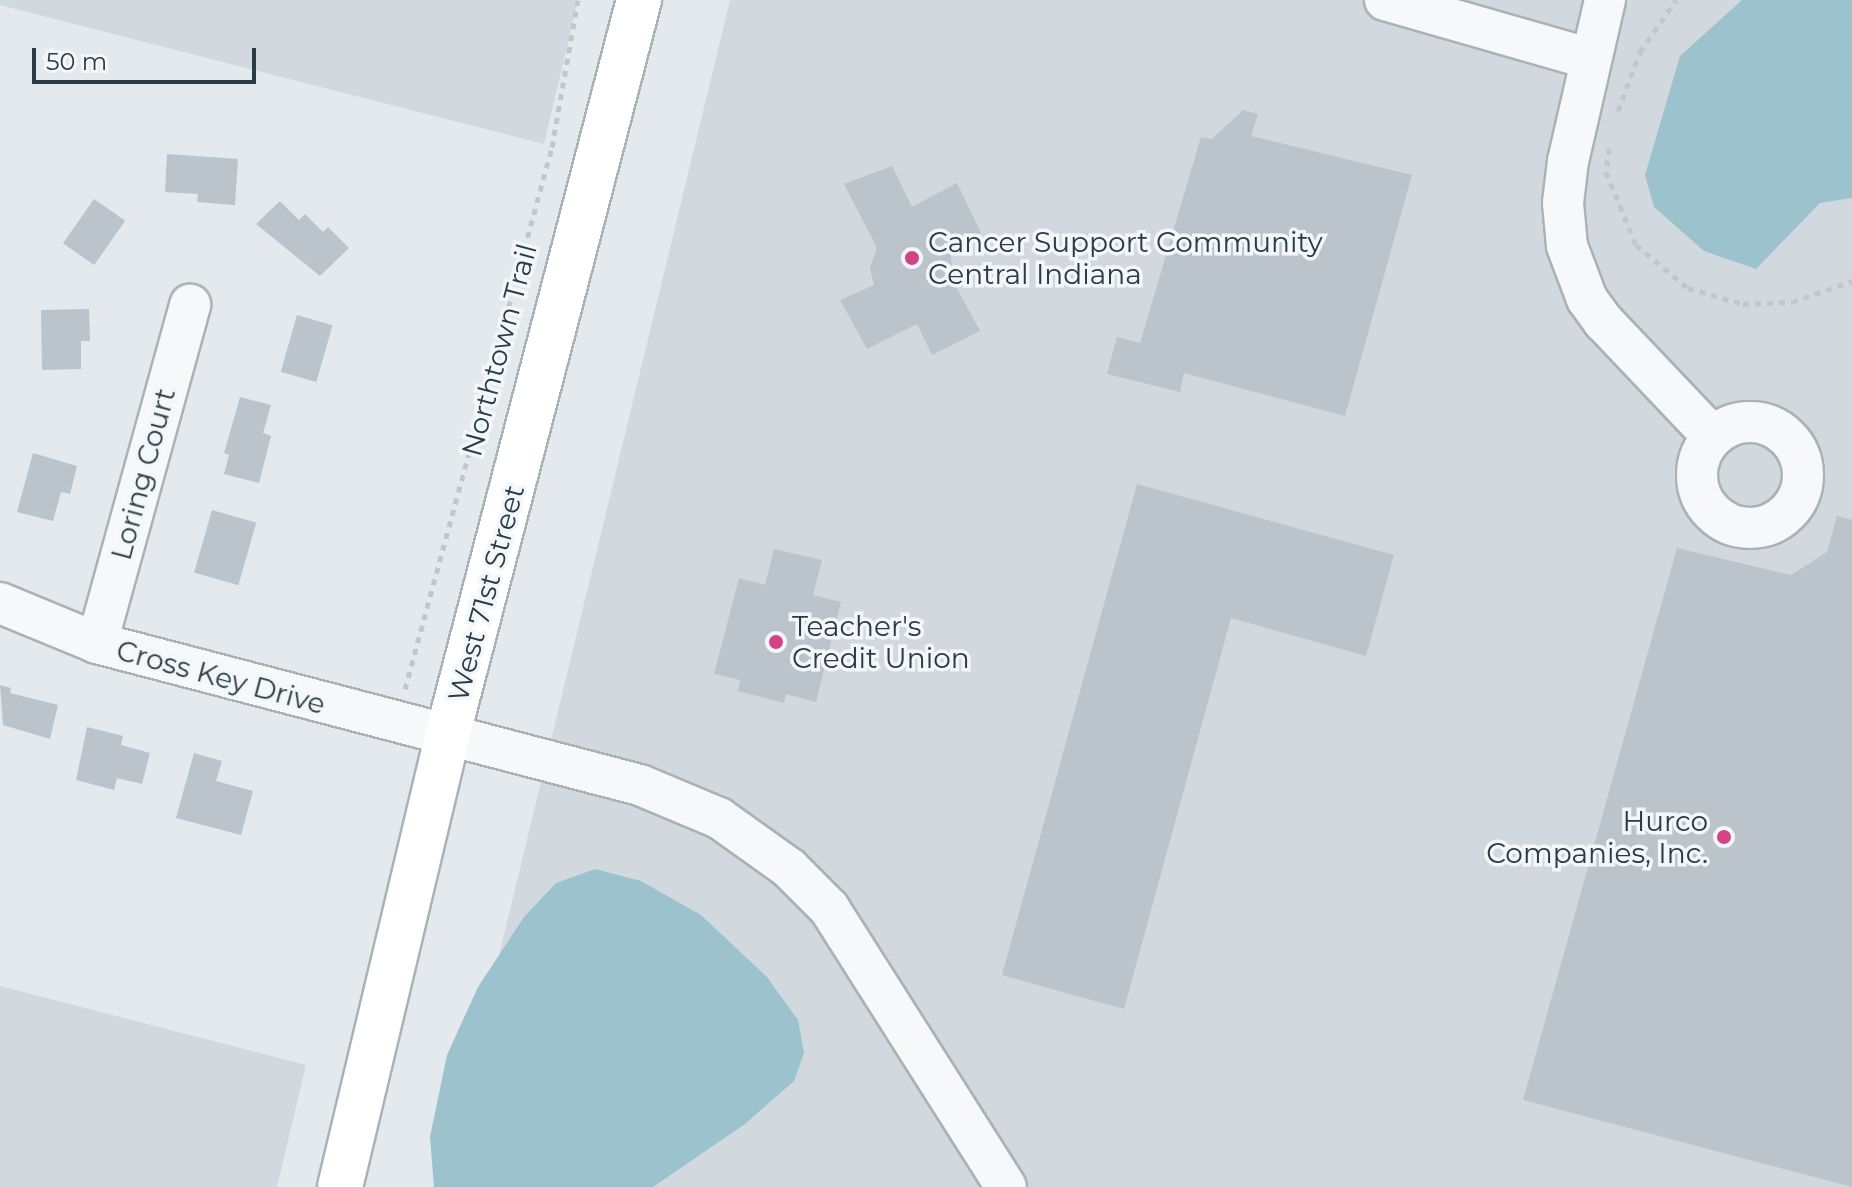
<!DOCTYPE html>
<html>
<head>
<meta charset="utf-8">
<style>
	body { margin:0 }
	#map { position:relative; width:1852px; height:1187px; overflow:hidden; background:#e3e9ec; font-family:Montserrat,sans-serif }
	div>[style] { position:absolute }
	.built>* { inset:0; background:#d1d9de }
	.water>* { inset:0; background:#9cc3cd }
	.building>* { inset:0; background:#bac4ca; transform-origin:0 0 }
	.path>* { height:5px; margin-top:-2.5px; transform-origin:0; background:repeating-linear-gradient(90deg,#c1c7ca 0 6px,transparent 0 12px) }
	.roads { filter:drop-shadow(2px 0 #a8b2b7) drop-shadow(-2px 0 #a8b2b7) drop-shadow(0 2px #a8b2b7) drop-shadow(0 -2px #a8b2b7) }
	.minor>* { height:40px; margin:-20px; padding:0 20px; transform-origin:20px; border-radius:20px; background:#f6f8f9 }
	.minor>.ring { margin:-20px; padding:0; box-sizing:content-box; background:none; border:40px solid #f6f8f9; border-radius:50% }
	.major>* { height:44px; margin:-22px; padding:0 22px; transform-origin:22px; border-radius:22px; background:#fff }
	.dots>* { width:22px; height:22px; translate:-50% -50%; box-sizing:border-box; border:4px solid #f3f7f9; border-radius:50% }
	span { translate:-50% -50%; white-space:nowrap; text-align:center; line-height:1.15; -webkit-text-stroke:7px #f3f7f9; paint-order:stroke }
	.poi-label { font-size:28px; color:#2a3c45 }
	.left { translate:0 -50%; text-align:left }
	.right { translate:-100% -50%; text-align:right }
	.street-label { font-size:28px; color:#2a3c45 }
	.scale { position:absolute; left:32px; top:48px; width:224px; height:36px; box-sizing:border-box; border:4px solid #2a3c45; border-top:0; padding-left:10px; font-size:24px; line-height:28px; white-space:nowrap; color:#2a3c45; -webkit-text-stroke:6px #f3f7f9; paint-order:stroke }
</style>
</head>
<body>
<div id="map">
	<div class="built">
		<div style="clip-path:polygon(0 0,578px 0,544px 144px,0 5px)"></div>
		<div style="clip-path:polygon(730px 0,1852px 0,1852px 1187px,443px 1187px)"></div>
		<div style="clip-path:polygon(0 986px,306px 1065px,277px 1187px,0 1187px)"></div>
	</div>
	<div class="water">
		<div style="clip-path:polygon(1742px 0,1852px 0,1852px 198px,1820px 203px,1756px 269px,1704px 251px,1654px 207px,1645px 175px,1680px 56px)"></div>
		<div style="clip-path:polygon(595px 869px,641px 881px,701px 915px,767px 977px,798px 1020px,804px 1053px,794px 1081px,745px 1124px,653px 1187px,434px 1187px,430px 1137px,447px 1055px,478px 987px,524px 917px,556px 883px)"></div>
	</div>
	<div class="building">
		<div style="clip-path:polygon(1243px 110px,1258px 114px,1251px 136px,1412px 175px,1345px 416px,1184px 373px,1180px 392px,1107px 374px,1117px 337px,1140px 343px,1201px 137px,1212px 139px)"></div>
		<div style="clip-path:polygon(167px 154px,238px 159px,235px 205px,197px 202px,198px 194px,165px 192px)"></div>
		<div style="clip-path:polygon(892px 166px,912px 207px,957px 183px,981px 233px,951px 249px,952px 279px,980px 331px,932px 355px,917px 324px,867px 349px,840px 300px,874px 285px,870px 268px,877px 248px,844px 184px)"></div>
		<div style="left:94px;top:199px;width:38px;height:54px;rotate:35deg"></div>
		<div style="clip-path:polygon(280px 201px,299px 220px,305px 214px,323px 232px,328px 227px,349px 248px,320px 276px,256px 224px)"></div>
		<div style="clip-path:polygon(89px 309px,90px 341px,81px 341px,81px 369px,42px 370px,41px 310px)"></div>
		<div style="left:297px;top:315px;width:37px;height:59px;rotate:16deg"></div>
		<div style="clip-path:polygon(240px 397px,271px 405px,263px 433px,271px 436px,259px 483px,224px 474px,229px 455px,224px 453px)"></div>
		<div style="clip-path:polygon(33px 453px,77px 466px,70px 494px,61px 492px,53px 521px,17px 512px)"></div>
		<div style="clip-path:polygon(1137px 484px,1394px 555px,1366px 656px,1231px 618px,1124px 1009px,1002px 975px)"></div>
		<div style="left:212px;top:510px;width:46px;height:65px;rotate:16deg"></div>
		<div style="clip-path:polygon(1837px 516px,1852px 520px,1852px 1187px,1523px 1100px,1677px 548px,1791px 575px,1827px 552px)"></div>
		<div style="clip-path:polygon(774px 549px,822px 560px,813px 595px,841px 602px,816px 702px,786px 694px,784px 703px,738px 691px,740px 680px,714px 674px,739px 578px,765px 585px)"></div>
		<div style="clip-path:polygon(0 685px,11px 688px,10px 693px,58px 705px,50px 739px,3px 725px)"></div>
		<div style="clip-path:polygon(87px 727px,123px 736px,121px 745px,150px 753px,142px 784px,117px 778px,114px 790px,76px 780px)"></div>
		<div style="clip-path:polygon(194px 753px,222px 761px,216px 781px,253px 791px,241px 835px,176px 818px)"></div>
	</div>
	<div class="path">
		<div style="left:1618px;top:111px;width:63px;rotate:-69.6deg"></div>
		<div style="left:1640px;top:52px;width:63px;rotate:-55.3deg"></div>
		<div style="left:1609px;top:148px;width:24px;rotate:97deg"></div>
		<div style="left:1606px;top:172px;width:79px;rotate:67.7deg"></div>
		<div style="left:1636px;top:245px;width:67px;rotate:39.6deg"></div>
		<div style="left:1688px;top:288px;width:57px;rotate:16.2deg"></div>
		<div style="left:1743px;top:304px;width:49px;rotate:-2.3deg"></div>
		<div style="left:1792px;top:302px;width:64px;rotate:-19.3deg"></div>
		<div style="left:405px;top:689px;width:562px;rotate:-74.83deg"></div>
		<div style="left:552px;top:147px;width:149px;rotate:-80deg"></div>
	</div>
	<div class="roads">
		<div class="minor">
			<div style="left:1385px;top:0;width:214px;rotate:16deg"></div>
			<div style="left:1605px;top:0;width:165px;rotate:102.9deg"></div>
			<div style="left:1568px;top:161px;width:42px;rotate:96.8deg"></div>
			<div style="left:1563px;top:203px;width:43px;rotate:84.7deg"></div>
			<div style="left:1567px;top:246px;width:57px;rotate:69.3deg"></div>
			<div style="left:1587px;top:299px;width:29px;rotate:54deg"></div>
			<div style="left:1604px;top:322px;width:157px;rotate:46.5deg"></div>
			<div class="ring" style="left:1697px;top:422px;width:66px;height:66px"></div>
			<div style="left:0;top:603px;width:105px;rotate:22.4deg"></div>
			<div style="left:97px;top:643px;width:561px;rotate:14.66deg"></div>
			<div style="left:640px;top:785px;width:86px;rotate:22.7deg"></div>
			<div style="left:719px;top:818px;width:86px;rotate:35.5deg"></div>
			<div style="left:789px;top:868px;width:57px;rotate:45deg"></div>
			<div style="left:829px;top:908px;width:330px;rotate:57.6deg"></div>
			<div style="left:97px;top:643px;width:351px;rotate:-74.6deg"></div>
		</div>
		<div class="major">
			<div style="left:340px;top:1187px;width:463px;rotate:-76.6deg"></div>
			<div style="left:447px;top:737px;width:762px;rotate:-75.4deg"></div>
		</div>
	</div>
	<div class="dots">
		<div style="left:912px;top:258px;background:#d54387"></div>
		<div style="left:776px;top:642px;background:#d54387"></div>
		<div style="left:1724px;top:837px;background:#d54387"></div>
	</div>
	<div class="poi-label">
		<span class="left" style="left:928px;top:258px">Cancer Support Community<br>Central Indiana</span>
		<span class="left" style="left:792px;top:642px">Teacher's<br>Credit Union</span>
		<span class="right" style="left:1708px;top:837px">Hurco<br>Companies, Inc.</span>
	</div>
	<div class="street-label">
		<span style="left:499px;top:350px;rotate:-75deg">Northtown Trail</span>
		<span style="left:143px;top:474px;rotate:-75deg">Loring Court</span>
		<span style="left:486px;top:593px;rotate:-75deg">West 71st Street</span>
		<span style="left:221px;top:677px;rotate:15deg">Cross Key Drive</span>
	</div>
	<div class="scale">50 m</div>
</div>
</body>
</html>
